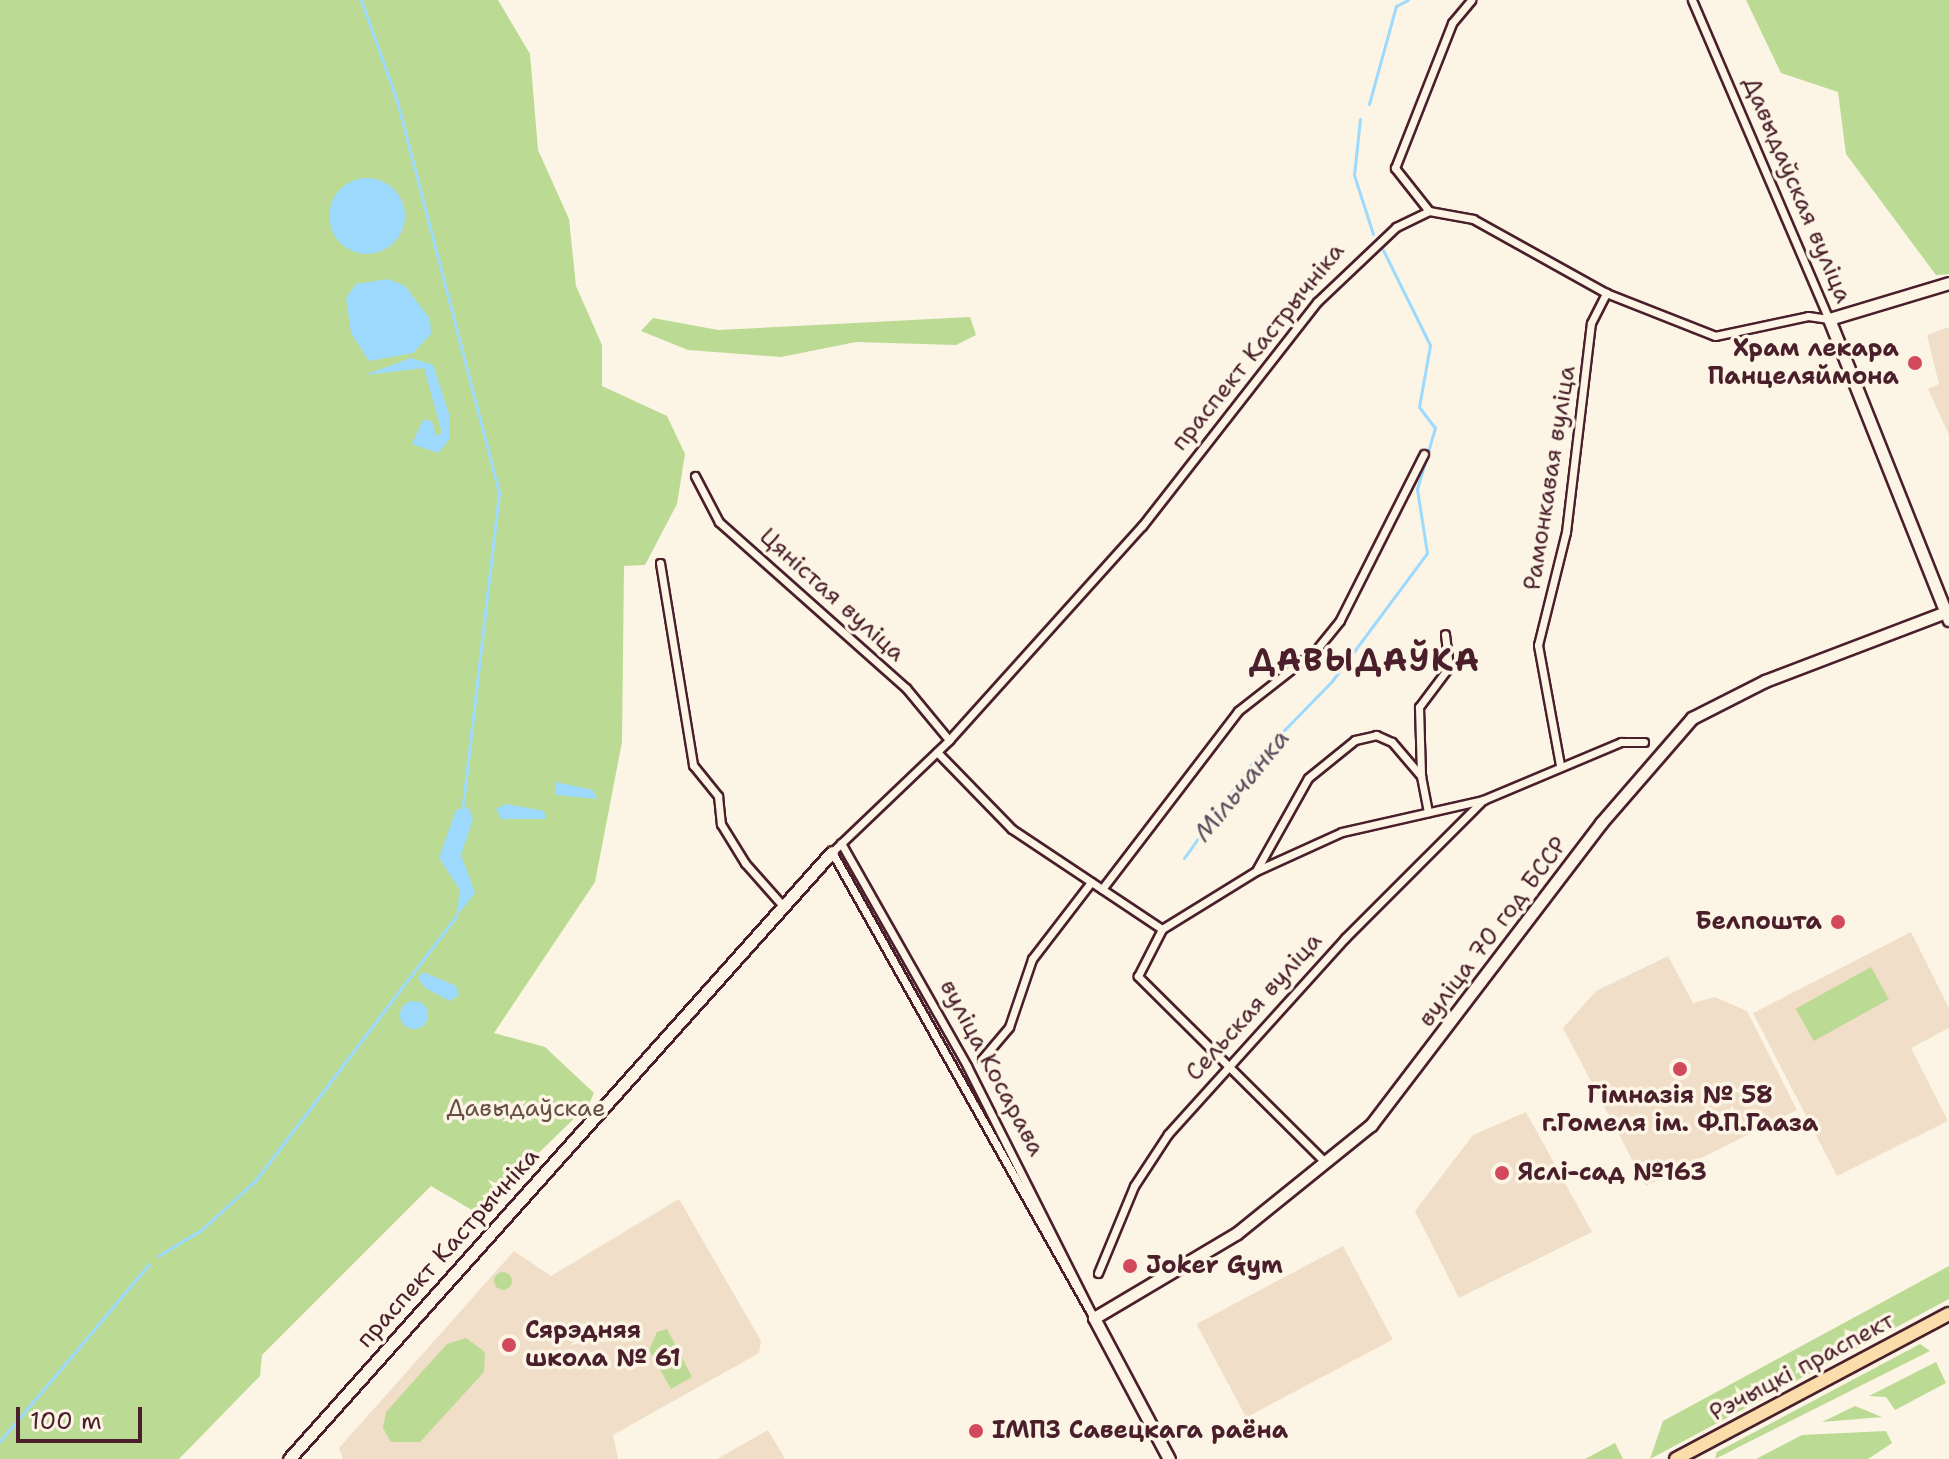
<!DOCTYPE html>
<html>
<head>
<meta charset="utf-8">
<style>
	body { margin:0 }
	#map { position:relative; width:1949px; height:1459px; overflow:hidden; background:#fcf5e5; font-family:"Shantell Sans",sans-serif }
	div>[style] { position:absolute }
	.built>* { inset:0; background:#f0dec8; transform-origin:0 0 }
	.green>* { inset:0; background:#bbda93; transform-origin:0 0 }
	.round { border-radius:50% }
	.water>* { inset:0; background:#9ddafe }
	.stream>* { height:3px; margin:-1.5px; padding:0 1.5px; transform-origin:1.5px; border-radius:1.5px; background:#9ddafe }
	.roads { filter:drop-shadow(2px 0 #4a1f2b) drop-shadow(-2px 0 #4a1f2b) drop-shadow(0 2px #4a1f2b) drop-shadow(0 -2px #4a1f2b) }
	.street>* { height:7px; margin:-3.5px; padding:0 3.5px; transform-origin:3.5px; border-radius:3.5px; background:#fcf5e5 }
	.secondary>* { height:11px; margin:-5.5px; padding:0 5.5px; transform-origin:5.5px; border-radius:5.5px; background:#fcf5e5 }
	.primary>* { height:12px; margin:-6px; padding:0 6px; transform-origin:6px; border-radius:6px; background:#fbddab }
	.dots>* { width:22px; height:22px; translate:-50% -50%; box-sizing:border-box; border:4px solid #fcf5e5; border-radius:50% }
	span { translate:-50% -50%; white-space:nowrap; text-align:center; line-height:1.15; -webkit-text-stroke:7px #fcf5e5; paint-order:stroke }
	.street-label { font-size:24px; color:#4a1f2b }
	.poi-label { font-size:24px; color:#4a1f2b; font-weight:700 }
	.right { translate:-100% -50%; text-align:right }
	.left { translate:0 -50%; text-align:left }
	.park-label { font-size:24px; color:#664e45 }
	.water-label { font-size:26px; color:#5f4e60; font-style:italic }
	.district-label { font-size:32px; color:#4a1f2b; font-weight:700; letter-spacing:2px }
	.scale { position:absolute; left:16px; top:1407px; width:126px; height:36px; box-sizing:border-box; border:4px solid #4a1f2b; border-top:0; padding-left:10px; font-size:24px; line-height:28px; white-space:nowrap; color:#4a1f2b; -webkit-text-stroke:6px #fcf5e5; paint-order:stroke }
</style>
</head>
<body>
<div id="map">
	<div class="built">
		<div style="clip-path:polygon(1949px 327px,1949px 435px,1928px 389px,1939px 384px,1927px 335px)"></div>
		<div style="clip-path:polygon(1911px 932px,1949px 1008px,1949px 1028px,1911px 1048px,1948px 1121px,1837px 1176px,1753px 1013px)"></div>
		<div style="clip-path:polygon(1668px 956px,1693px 1003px,1715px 997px,1747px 1011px,1797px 1110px,1646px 1186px,1563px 1028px,1596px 991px)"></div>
		<div style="clip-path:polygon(1526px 1112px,1592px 1232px,1459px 1298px,1415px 1211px,1473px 1135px)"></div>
		<div style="clip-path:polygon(679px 1199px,761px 1341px,759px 1353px,613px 1435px,618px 1459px,343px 1459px,339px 1448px,514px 1251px,551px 1276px)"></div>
		<div style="left:1343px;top:1246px;width:106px;height:166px;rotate:62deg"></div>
		<div style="clip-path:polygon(768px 1430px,785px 1459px,717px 1459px)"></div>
	</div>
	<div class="green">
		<div style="clip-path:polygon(0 0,498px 0,530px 54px,538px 150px,569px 219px,576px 286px,602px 345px,602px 386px,667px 416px,685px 454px,677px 504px,645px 565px,624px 566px,622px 742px,595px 882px,494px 1033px,545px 1047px,594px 1093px,589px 1104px,477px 1213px,431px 1186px,262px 1355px,260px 1376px,179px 1459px,0 1459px)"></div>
		<div style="clip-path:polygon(1746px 0,1949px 0,1949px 274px,1936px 275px,1846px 154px,1838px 92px,1781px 73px)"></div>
		<div style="clip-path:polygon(970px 317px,976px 335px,956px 345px,856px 342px,781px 357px,688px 350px,641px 331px,653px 318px,718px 330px)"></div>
		<div style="left:1871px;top:967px;width:37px;height:86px;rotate:61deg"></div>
		<div style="clip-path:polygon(1949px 1266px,1949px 1299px,1650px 1459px,1663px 1421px)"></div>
		<div class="round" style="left:494px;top:1272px;width:18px;height:18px"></div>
		<div style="clip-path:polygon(667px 1329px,692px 1377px,671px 1389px,649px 1350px,657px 1332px)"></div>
		<div style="clip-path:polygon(466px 1338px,485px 1352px,484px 1372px,420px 1442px,391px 1442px,383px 1428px,386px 1412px,447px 1344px)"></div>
		<div style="clip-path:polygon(1920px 1344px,1930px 1351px,1715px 1459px,1717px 1452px)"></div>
		<div style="clip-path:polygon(1936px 1362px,1946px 1383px,1895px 1410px,1886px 1397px,1869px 1396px)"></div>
		<div style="clip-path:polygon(1855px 1406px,1882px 1417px,1822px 1422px)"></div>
		<div style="clip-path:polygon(1886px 1431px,1892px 1443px,1868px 1459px,1756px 1459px,1802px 1435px)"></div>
		<div style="clip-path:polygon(1615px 1443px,1623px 1459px,1585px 1459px)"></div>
	</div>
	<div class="water">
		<div class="round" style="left:329px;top:178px;width:76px;height:76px"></div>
		<div style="clip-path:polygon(388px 279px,405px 286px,430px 319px,431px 334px,413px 353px,369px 361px,351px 333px,346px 298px,356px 284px)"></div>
		<div style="clip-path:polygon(411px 358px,433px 365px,449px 414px,449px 440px,438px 453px,412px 444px,423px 420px,432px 421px,436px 436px,442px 433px,424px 368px,365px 375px)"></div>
		<div style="clip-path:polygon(556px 782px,593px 790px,597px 799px,556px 795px)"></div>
		<div style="clip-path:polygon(506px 804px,544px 811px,546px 819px,501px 819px,496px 809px)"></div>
		<div style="clip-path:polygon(468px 807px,473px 819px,461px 855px,475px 893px,456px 917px,460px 890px,439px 858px,456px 810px)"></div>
		<div style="clip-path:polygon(423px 972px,456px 986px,459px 995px,450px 1001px,425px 988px,418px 978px)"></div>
		<div class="round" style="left:400px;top:1001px;width:28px;height:28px"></div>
	</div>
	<div class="stream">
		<div style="left:361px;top:0;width:107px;rotate:70.4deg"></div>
		<div style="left:397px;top:101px;width:405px;rotate:75.4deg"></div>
		<div style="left:499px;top:493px;width:315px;rotate:96.6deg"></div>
		<div style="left:1369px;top:104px;width:102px;rotate:-74.6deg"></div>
		<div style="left:1396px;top:6px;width:13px;rotate:-27deg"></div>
		<div style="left:1360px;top:119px;width:56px;rotate:96.1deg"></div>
		<div style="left:1354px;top:175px;width:62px;rotate:72.1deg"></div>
		<div style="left:1184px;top:858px;width:117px;rotate:-54.4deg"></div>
		<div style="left:1252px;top:763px;width:115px;rotate:-45.7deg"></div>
		<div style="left:1332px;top:681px;width:159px;rotate:-53.4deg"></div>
		<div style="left:1427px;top:553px;width:65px;rotate:-98.9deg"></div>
		<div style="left:1417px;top:489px;width:64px;rotate:-73.6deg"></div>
		<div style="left:1435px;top:428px;width:26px;rotate:-127deg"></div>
		<div style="left:1419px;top:407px;width:63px;rotate:-79.9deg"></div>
		<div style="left:1430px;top:345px;width:106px;rotate:-116.3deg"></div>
		<div style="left:158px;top:1256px;width:50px;rotate:-31.2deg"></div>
		<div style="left:201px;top:1230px;width:73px;rotate:-42.2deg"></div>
		<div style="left:255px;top:1181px;width:333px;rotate:-52.8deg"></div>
		<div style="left:0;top:1441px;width:231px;rotate:-49.9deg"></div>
	</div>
	<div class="roads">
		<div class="street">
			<div style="left:1692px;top:0;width:347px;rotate:66.8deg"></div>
			<div style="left:1429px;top:211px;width:55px;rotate:-128.3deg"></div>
			<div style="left:1395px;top:168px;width:156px;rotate:-68.5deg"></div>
			<div style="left:1452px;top:23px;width:30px;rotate:-50deg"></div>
			<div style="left:695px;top:476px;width:52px;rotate:62.4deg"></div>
			<div style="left:719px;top:522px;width:250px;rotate:41.6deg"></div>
			<div style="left:906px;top:688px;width:67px;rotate:50.4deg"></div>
			<div style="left:660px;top:563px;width:205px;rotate:80.7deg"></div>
			<div style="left:693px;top:765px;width:40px;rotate:51deg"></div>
			<div style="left:718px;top:796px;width:28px;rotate:84deg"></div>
			<div style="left:721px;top:824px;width:46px;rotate:58.4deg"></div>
			<div style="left:745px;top:863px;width:57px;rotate:48.5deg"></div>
			<div style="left:937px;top:752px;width:107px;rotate:45.8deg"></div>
			<div style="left:1012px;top:829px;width:180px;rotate:33.7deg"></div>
			<div style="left:1560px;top:765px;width:122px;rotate:-100.4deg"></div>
			<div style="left:1538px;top:645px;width:116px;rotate:-76.1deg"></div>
			<div style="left:1566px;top:532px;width:210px;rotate:-83.2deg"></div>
			<div style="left:1591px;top:323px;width:34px;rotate:-63deg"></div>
			<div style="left:1421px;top:774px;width:67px;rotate:-91.7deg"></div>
			<div style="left:1419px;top:707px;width:50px;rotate:-53.1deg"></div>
			<div style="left:1449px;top:667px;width:33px;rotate:-97deg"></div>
			<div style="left:841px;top:843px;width:256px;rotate:60.5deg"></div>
			<div style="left:967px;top:1066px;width:280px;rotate:63.3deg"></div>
			<div style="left:1257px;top:869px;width:104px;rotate:-60.7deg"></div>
			<div style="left:1308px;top:778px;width:60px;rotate:-39deg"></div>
			<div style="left:1355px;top:740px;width:22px;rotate:-13deg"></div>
			<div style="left:1376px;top:735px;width:17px;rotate:24deg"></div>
			<div style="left:1392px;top:742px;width:45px;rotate:49.5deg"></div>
			<div style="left:1421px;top:776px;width:37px;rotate:79deg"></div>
			<div style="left:1102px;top:889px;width:224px;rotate:-52.6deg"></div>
			<div style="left:1238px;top:711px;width:99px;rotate:-38deg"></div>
			<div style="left:1316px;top:650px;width:38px;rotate:-51deg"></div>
			<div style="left:1340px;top:620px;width:186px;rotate:-63.2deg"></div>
			<div style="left:982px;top:1059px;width:42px;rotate:-49.8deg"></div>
			<div style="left:1009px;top:1027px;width:72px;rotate:-71.3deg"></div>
			<div style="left:1032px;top:959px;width:97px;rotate:-52.5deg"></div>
			<div style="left:1325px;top:1162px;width:264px;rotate:-135.2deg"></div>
			<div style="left:1138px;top:976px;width:53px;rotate:-62.9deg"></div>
			<div style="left:1162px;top:929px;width:110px;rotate:-31.7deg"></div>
			<div style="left:1256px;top:871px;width:94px;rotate:-24.4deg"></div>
			<div style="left:1342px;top:832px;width:145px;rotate:-12.8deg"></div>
			<div style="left:1483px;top:800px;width:150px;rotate:-22.8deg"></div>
			<div style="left:1621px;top:742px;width:23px"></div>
			<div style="left:1098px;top:1273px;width:94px;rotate:-67.5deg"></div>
			<div style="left:1134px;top:1186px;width:62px;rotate:-56.8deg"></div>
			<div style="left:1168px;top:1134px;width:264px;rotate:-47.9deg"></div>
			<div style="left:1345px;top:938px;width:195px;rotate:-45deg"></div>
			<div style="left:1094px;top:1318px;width:535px;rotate:-119.35deg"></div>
			<div style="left:832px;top:852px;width:162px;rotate:-43.7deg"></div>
			<div style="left:949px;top:740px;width:288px;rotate:-48deg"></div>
			<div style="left:1142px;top:526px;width:284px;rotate:-52deg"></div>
			<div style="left:1317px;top:302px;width:109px;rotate:-43.5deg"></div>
			<div style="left:1396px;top:227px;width:37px;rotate:-26deg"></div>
			<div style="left:1429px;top:211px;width:45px;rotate:10.3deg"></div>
			<div style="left:1473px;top:219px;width:152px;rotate:29.1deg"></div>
			<div style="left:1606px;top:293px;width:117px;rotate:21.5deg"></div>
			<div style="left:1715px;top:336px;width:95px;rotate:-12.1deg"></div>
			<div style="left:1808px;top:316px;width:21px;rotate:8deg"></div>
		</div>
		<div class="secondary">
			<div style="left:1949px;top:283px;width:125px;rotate:163.3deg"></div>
			<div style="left:1829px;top:319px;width:324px;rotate:68.3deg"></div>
			<div style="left:289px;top:1459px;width:814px;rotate:-48.19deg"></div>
			<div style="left:1169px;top:1459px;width:160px;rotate:-118deg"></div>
			<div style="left:1094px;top:1318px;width:166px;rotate:-30.7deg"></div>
			<div style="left:1237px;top:1233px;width:172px;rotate:-38.9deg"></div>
			<div style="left:1371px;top:1125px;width:380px;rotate:-52.7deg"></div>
			<div style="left:1601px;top:823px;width:139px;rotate:-49.1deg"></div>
			<div style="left:1692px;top:718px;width:82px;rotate:-26.9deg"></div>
			<div style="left:1765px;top:681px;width:194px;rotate:-20.9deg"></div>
		</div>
		<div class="primary">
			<div style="left:1676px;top:1459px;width:309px;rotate:-28deg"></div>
		</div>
	</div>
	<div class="dots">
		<div style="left:1915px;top:363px;background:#d1495b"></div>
		<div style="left:1838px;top:922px;background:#d1495b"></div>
		<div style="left:1680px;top:1069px;background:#d1495b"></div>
		<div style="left:1502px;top:1173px;background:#d1495b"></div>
		<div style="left:1130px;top:1266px;background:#d1495b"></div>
		<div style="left:509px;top:1345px;background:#d1495b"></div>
		<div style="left:976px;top:1431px;background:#d1495b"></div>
	</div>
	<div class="street-label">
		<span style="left:1797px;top:190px;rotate:67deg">Давыдаўская вуліца</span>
		<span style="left:1258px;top:347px;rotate:-51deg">праспект Кастрычніка</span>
		<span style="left:1550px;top:478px;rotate:-81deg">Рамонкавая вуліца</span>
		<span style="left:832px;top:595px;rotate:42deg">Цяністая вуліца</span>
		<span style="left:1493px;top:932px;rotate:-53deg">вуліца 70 год БССР</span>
		<span style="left:1254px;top:1007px;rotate:-48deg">Сельская вуліца</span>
		<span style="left:992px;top:1068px;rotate:62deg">вуліца Косарава</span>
		<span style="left:448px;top:1248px;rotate:-48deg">праспект Кастрычніка</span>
		<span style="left:1802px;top:1367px;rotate:-28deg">Рэчыцкі праспект</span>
	</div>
	<div class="poi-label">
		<span class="right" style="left:1899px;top:363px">Храм лекара<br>Панцеляймона</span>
		<span class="right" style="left:1822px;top:922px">Белпошта</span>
		<span style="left:1680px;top:1110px">Гімназія № 58<br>г.Гомеля ім. Ф.П.Гааза</span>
		<span class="left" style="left:1518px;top:1173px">Яслі-сад №163</span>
		<span class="left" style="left:1146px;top:1266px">Joker Gym</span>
		<span class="left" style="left:525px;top:1345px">Сярэдняя<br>школа № 61</span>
		<span class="left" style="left:992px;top:1431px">ІМПЗ Савецкага раёна</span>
	</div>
	<div class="park-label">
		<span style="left:526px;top:1109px">Давыдаўскае</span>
	</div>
	<div class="water-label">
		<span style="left:1241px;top:785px;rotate:-51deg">Мільчанка</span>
	</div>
	<div class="district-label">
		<span style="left:1365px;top:660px">ДАВЫДАЎКА</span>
	</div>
	<div class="scale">100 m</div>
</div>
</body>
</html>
